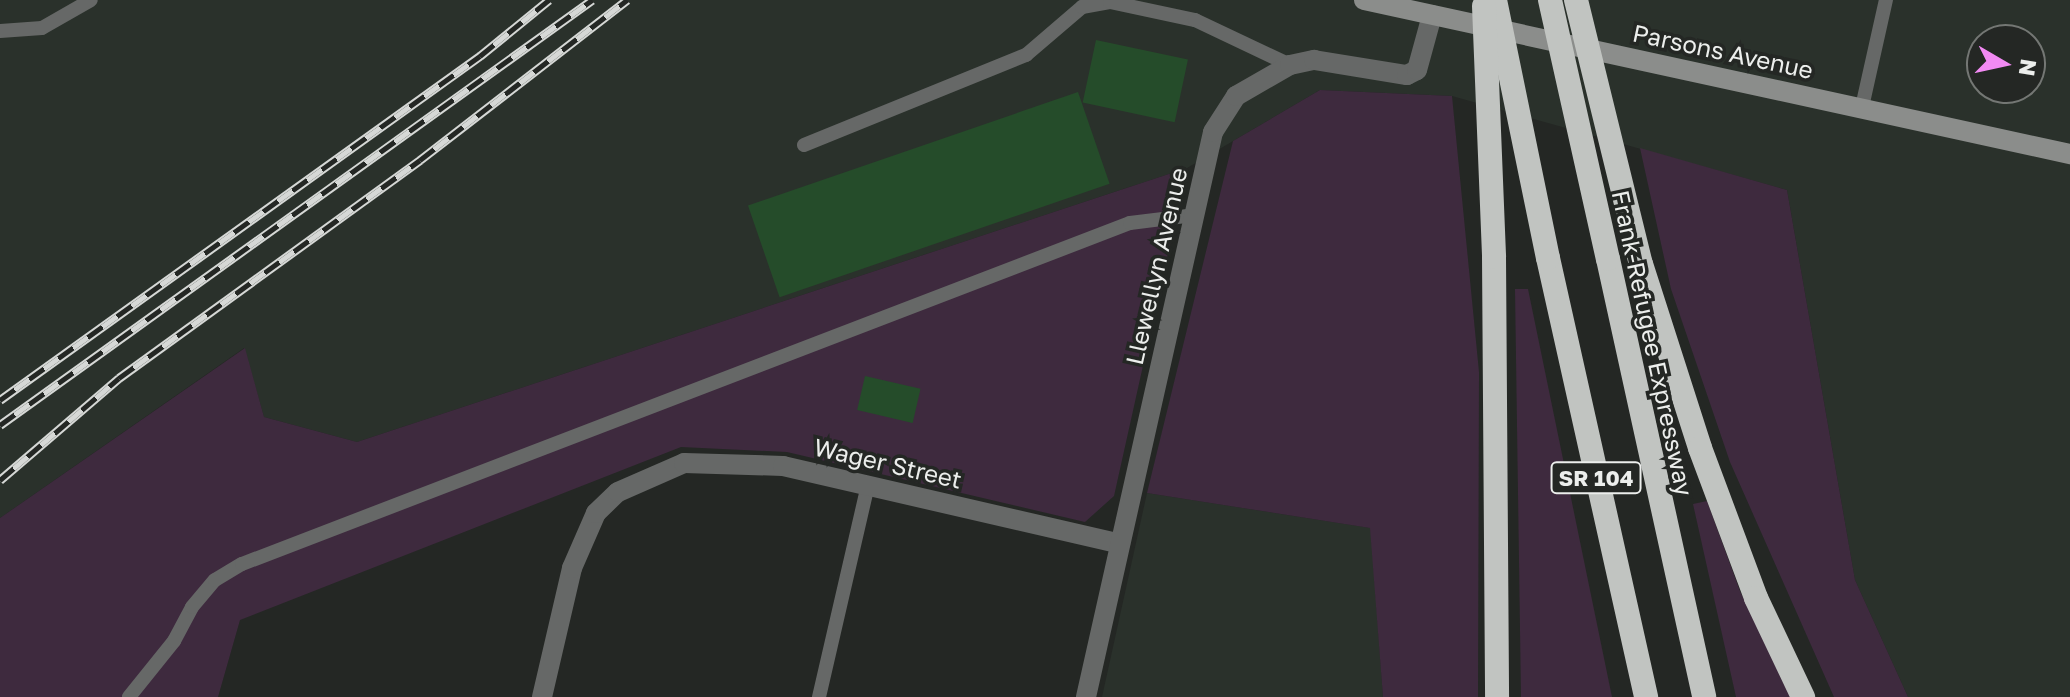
<!DOCTYPE html>
<html>
<head>
<meta charset="utf-8">
<style>
	body { margin:0 }
	#map { position:relative; width:2070px; height:697px; overflow:hidden; background:#242724; font-family:"Golos Text",sans-serif }
	div>[style] { position:absolute }
	.built>* { inset:0; background:#2a312b }
	.green>* { inset:0; background:#3e2a3e }
	.building>* { inset:0; background:#254c2a; transform-origin:0 0 }
	.lane>* { height:14px; margin:-7px; padding:0 7px; transform-origin:7px; border-radius:7px; background:#666867 }
	.street>* { height:20px; margin:-10px; padding:0 10px; transform-origin:10px; border-radius:10px; background:#666867 }
	.secondary>* { height:20px; margin:-10px; padding:0 10px; transform-origin:10px; border-radius:10px; background:#8b8d8b }
	.highway>* { height:24px; margin:-12px; padding:0 12px; transform-origin:12px; border-radius:12px; background:#c1c4c1 }
	.rail>* { height:9px; margin-top:-4.5px; transform-origin:0; background:repeating-linear-gradient(90deg,#242724 0 18px,#d6d8d6 0 36px); box-sizing:border-box; border-block:2px solid #d6d8d6 }
	.highway-bridge>* { height:24px; margin:-12px; padding:0 12px; transform-origin:12px; border-radius:12px; background:#c1c4c1 }
	span { translate:-50% -50%; white-space:nowrap; text-align:center; line-height:1.15; -webkit-text-stroke:7px #242724; paint-order:stroke }
	.shield-label span { padding:2px 6px; background:#242724; border:2px solid; border-radius:6px; -webkit-text-stroke-width:0 }
	.shield-label { font-size:22px; color:#eceeec; font-weight:700 }
	.street-label { font-size:24px; color:#eceeec }
	.north { position:absolute; left:1966px; top:24px; width:80px; height:80px; box-sizing:border-box; background:#242724; border:2px solid #747774; border-radius:50%; rotate:99deg; font-size:22px; font-weight:700; line-height:32px; text-align:center; color:#eceeec }
	.north::after { content:''; display:block; margin:auto; width:28px; height:36px; background:#f28af3; clip-path:polygon(50% 0,100% 100%,50% 72%,0 100%) }
</style>
</head>
<body>
<div id="map">
	<div class="built">
		<div style="clip-path:polygon(evenodd,0 0,2070px 0,2070px 697px,1908px 697px,1855px 580px,1787px 190px,1452px 96px,1320px 90px,1187px 168px,357px 442px,264px 417px,244px 348px,0 518px,0 0,1982px 40px,2030px 40px,2030px 88px,1982px 88px,1982px 40px)"></div>
		<div style="clip-path:polygon(1147px 493px,1371px 528px,1383px 697px,1102px 697px)"></div>
	</div>
	<div class="green">
		<div style="clip-path:polygon(1320px 90px,1452px 96px,1479px 372px,1478px 697px,1383px 697px,1370px 528px,1147px 493px,1233px 141px)"></div>
		<div style="clip-path:polygon(1640px 148px,1787px 190px,1855px 580px,1908px 697px,1834px 697px,1730px 462px,1671px 289px)"></div>
		<div style="clip-path:polygon(1187px 168px,1114px 496px,1085px 522px,787px 452px,681px 447px,240px 620px,218px 697px,0 697px,0 518px,245px 348px,264px 417px,357px 442px)"></div>
		<div style="clip-path:polygon(1515px 289px,1528px 289px,1612px 697px,1521px 697px)"></div>
		<div style="clip-path:polygon(1707px 501px,1740px 591px,1790px 697px,1736px 697px,1693px 504px)"></div>
	</div>
	<div class="building">
		<div style="left:1096px;top:40px;width:94px;height:64px;rotate:12deg"></div>
		<div style="left:1078px;top:92px;width:97px;height:349px;rotate:71deg"></div>
		<div style="left:865px;top:376px;width:57px;height:35px;rotate:13deg"></div>
	</div>
	<div class="lane">
		<div style="left:0;top:31px;width:42px;rotate:-4.1deg"></div>
		<div style="left:42px;top:28px;width:56px;rotate:-29.7deg"></div>
		<div style="left:1862px;top:107px;width:110px;rotate:-77.4deg"></div>
		<div style="left:804px;top:145px;width:240px;rotate:-22.1deg"></div>
		<div style="left:1026px;top:55px;width:74px;rotate:-40.6deg"></div>
		<div style="left:1082px;top:7px;width:28px;rotate:-10deg"></div>
		<div style="left:1110px;top:2px;width:87px;rotate:12deg"></div>
		<div style="left:1195px;top:20px;width:105px;rotate:25.3deg"></div>
		<div style="left:129px;top:697px;width:72px;rotate:-51.2deg"></div>
		<div style="left:174px;top:641px;width:38px;rotate:-62deg"></div>
		<div style="left:192px;top:607px;width:35px;rotate:-50deg"></div>
		<div style="left:215px;top:580px;width:31px;rotate:-31deg"></div>
		<div style="left:242px;top:564px;width:951px;rotate:-21.01deg"></div>
		<div style="left:1130px;top:223px;width:64px;rotate:-7.1deg"></div>
		<div style="left:819px;top:697px;width:218px;rotate:-77deg"></div>
	</div>
	<div class="street">
		<div style="left:542px;top:697px;width:132px;rotate:-76.9deg"></div>
		<div style="left:572px;top:568px;width:60px;rotate:-66.4deg"></div>
		<div style="left:596px;top:513px;width:30px;rotate:-44deg"></div>
		<div style="left:618px;top:492px;width:72px;rotate:-23.7deg"></div>
		<div style="left:684px;top:463px;width:99px;rotate:1.7deg"></div>
		<div style="left:783px;top:466px;width:346px;rotate:13deg"></div>
		<div style="left:1086px;top:697px;width:579px;rotate:-77.33deg"></div>
		<div style="left:1213px;top:132px;width:43px;rotate:-57.4deg"></div>
		<div style="left:1236px;top:96px;width:62px;rotate:-29.9deg"></div>
		<div style="left:1290px;top:65px;width:25px;rotate:-12deg"></div>
		<div style="left:1314px;top:60px;width:94px;rotate:9.2deg"></div>
		<div style="left:1407px;top:75px;width:11px;rotate:-27deg"></div>
		<div style="left:1417px;top:70px;width:57px;rotate:-74.7deg"></div>
	</div>
	<div class="secondary">
		<div style="left:1364px;top:0;width:723px;rotate:12.31deg"></div>
	</div>
	<div class="highway">
		<div style="left:1494px;top:257px;width:440px;rotate:89.6deg"></div>
		<div style="left:1548px;top:258px;width:450px;rotate:77.4deg"></div>
		<div style="left:1608px;top:259px;width:448px;rotate:77.6deg"></div>
		<div style="left:1641px;top:264px;width:193px;rotate:72.2deg"></div>
		<div style="left:1700px;top:448px;width:160px;rotate:69.5deg"></div>
		<div style="left:1756px;top:598px;width:110px;rotate:64.6deg"></div>
	</div>
	<div class="rail">
		<div style="left:0;top:400px;width:591px;rotate:-35.63deg"></div>
		<div style="left:480px;top:56px;width:89px;rotate:-39.1deg"></div>
		<div style="left:0;top:425px;width:729px;rotate:-35.67deg"></div>
		<div style="left:0;top:480px;width:157px;rotate:-40.6deg"></div>
		<div style="left:119px;top:378px;width:372px;rotate:-35.9deg"></div>
		<div style="left:420px;top:160px;width:262px;rotate:-37.7deg"></div>
	</div>
	<div class="highway-bridge">
		<div style="left:1495px;top:0;width:263px;rotate:78.4deg"></div>
		<div style="left:1550px;top:0;width:265px;rotate:77.4deg"></div>
		<div style="left:1576px;top:0;width:272px;rotate:76.2deg"></div>
		<div style="left:1484px;top:6px;width:251px;rotate:87.7deg"></div>
	</div>
	<div class="shield-label">
		<span style="left:1596px;top:478px">SR 104</span>
	</div>
	<div class="street-label">
		<span style="left:1723px;top:51px;rotate:12deg">Parsons Avenue</span>
		<span style="left:1156px;top:266px;rotate:-77deg">Llewellyn Avenue</span>
		<span style="left:1653px;top:343px;rotate:78deg">Frank-Refugee Expressway</span>
		<span style="left:888px;top:463px;rotate:13deg">Wager Street</span>
	</div>
	<div class="north">N</div>
</div>
</body>
</html>
